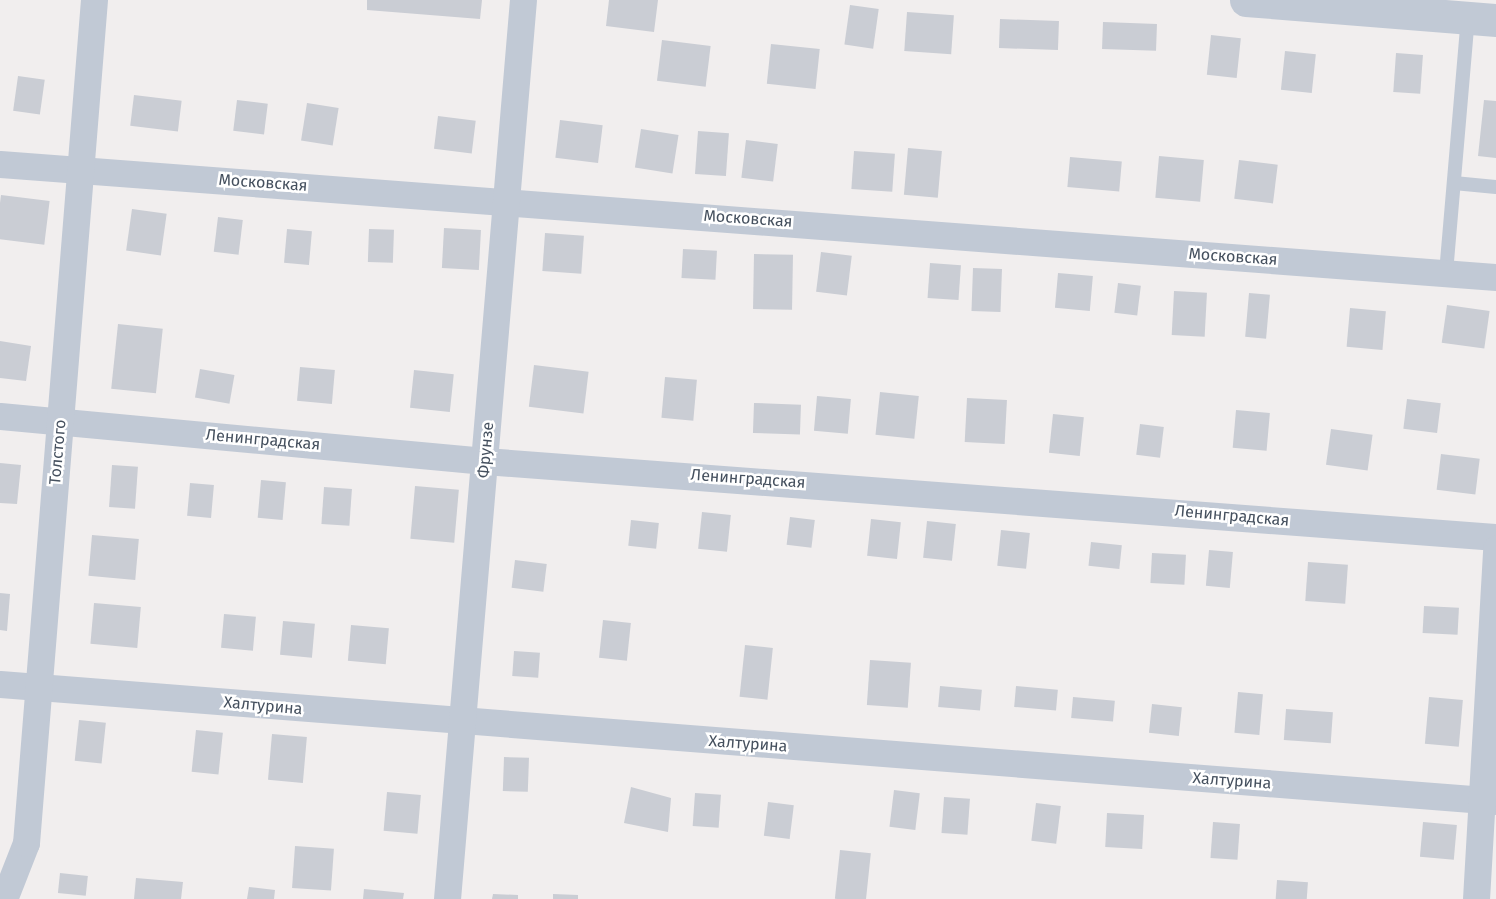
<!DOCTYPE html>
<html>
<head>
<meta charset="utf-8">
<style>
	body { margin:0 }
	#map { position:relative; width:1496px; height:899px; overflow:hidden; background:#f1eeee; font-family:"Fira Sans",sans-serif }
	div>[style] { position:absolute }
	.building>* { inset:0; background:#cacdd4; transform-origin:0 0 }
	.service>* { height:14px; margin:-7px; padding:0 7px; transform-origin:7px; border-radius:7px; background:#c1c9d5 }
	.minor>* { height:27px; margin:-13.5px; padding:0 13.5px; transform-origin:13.5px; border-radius:13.5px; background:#c1c9d5 }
	.tertiary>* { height:33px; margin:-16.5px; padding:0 16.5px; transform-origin:16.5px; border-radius:16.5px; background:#c1c9d5 }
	span { translate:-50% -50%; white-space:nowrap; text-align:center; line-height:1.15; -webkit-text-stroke:5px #fff; paint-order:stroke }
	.street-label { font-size:16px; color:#45505e }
</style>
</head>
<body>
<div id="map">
	<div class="building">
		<div style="clip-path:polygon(367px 0,482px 0,480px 19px,367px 10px)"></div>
		<div style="clip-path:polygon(609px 0,658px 0,654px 32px,606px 26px)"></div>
		<div style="left:850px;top:5px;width:29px;height:40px;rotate:8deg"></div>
		<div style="left:907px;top:12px;width:47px;height:39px;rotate:4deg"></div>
		<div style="left:1000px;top:19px;width:59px;height:29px;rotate:2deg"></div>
		<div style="left:1103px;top:22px;width:54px;height:27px;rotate:2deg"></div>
		<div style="left:1211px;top:35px;width:30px;height:40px;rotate:6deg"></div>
		<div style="left:662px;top:40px;width:49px;height:41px;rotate:7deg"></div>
		<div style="left:771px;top:44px;width:49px;height:40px;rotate:6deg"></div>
		<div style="left:1285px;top:51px;width:31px;height:39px;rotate:6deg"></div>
		<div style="left:1396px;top:53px;width:27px;height:39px;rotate:4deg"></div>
		<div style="left:18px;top:76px;width:27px;height:35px;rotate:8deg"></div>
		<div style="left:134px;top:95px;width:48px;height:31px;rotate:7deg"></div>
		<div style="left:237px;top:100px;width:31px;height:31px;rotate:7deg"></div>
		<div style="clip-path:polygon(1484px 100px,1496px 101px,1496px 158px,1478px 156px)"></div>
		<div style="left:307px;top:103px;width:32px;height:38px;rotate:9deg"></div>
		<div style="left:438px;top:116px;width:38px;height:33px;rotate:7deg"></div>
		<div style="left:560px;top:120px;width:43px;height:38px;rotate:7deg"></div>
		<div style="left:641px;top:129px;width:38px;height:39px;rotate:9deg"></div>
		<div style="left:698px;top:131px;width:31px;height:43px;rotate:4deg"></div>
		<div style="left:746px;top:140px;width:32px;height:38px;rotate:7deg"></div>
		<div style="left:908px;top:148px;width:34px;height:47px;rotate:5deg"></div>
		<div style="left:854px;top:151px;width:41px;height:38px;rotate:4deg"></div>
		<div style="left:1159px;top:156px;width:45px;height:42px;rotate:5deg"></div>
		<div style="left:1070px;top:157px;width:52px;height:30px;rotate:5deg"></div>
		<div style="left:1239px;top:160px;width:39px;height:39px;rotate:7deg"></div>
		<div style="left:1px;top:195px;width:49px;height:44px;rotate:7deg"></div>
		<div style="left:132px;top:209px;width:35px;height:42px;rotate:8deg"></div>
		<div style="left:218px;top:217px;width:25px;height:35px;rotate:7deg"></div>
		<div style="left:444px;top:228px;width:37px;height:40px;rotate:3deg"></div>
		<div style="left:287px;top:229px;width:25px;height:34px;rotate:5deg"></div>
		<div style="left:369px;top:229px;width:25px;height:33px;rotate:2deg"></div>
		<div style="left:545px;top:233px;width:39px;height:38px;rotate:4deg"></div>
		<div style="left:683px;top:249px;width:34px;height:29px;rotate:3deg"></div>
		<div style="left:821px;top:252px;width:31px;height:40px;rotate:7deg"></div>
		<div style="left:754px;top:254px;width:39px;height:55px;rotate:1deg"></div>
		<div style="left:930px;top:263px;width:31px;height:35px;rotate:4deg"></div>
		<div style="left:973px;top:268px;width:29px;height:43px;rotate:2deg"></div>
		<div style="left:1058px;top:273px;width:35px;height:35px;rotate:5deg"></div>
		<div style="left:1118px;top:283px;width:23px;height:30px;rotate:7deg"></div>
		<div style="left:1174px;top:291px;width:33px;height:44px;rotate:3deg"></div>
		<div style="left:1249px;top:293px;width:21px;height:44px;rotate:5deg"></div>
		<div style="left:1447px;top:305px;width:43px;height:38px;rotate:8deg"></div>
		<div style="left:1350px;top:308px;width:36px;height:39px;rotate:5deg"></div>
		<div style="left:118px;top:324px;width:45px;height:65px;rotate:6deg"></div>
		<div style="clip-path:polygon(0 341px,31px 346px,26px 381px,0 378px)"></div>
		<div style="left:534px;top:365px;width:55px;height:42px;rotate:7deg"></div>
		<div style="left:300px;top:367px;width:35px;height:34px;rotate:5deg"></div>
		<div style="left:200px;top:369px;width:35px;height:29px;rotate:10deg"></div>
		<div style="left:414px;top:370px;width:40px;height:38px;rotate:6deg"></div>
		<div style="left:665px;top:377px;width:32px;height:41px;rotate:5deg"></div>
		<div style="left:880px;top:392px;width:39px;height:43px;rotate:6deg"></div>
		<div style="left:817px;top:396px;width:34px;height:35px;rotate:5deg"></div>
		<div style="left:967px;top:398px;width:40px;height:44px;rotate:3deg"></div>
		<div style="left:1407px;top:399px;width:34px;height:30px;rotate:7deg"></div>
		<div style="left:754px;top:403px;width:47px;height:30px;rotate:2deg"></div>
		<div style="left:1236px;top:410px;width:34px;height:38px;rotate:5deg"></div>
		<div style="left:1053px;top:414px;width:31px;height:39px;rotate:6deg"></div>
		<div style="left:1140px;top:424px;width:24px;height:31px;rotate:7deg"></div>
		<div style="left:1331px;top:429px;width:42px;height:36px;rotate:8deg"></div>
		<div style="left:1441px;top:454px;width:39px;height:36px;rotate:7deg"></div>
		<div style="clip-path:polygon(0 463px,21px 465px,17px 504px,0 503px)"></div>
		<div style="left:112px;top:465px;width:26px;height:42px;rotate:4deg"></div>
		<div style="left:261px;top:480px;width:25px;height:38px;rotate:5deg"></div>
		<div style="left:190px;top:483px;width:24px;height:33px;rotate:5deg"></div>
		<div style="left:415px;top:486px;width:44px;height:53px;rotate:5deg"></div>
		<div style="left:324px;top:487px;width:28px;height:37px;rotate:4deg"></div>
		<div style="left:702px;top:512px;width:29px;height:37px;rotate:6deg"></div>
		<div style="left:790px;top:517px;width:25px;height:28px;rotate:7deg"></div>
		<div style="left:871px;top:519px;width:30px;height:37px;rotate:6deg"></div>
		<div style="left:631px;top:520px;width:28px;height:26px;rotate:6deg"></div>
		<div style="left:927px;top:521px;width:29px;height:37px;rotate:6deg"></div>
		<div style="left:1001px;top:530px;width:29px;height:36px;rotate:6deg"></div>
		<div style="left:92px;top:535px;width:47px;height:41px;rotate:5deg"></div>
		<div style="left:1091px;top:542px;width:31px;height:24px;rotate:6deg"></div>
		<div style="left:1209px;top:550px;width:24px;height:36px;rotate:5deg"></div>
		<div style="left:1152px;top:553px;width:34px;height:30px;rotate:3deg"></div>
		<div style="left:515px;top:560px;width:32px;height:28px;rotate:7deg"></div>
		<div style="left:1308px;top:562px;width:40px;height:39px;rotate:4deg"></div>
		<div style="clip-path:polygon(0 593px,10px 594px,7px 631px,0 630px)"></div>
		<div style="left:94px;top:603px;width:47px;height:41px;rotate:5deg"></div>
		<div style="left:1424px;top:606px;width:35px;height:27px;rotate:3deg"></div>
		<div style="left:224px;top:614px;width:32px;height:34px;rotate:5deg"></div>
		<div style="left:603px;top:620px;width:28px;height:38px;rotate:6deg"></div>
		<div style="left:283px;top:621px;width:32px;height:34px;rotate:5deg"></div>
		<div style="left:351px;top:625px;width:38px;height:36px;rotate:5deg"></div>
		<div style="left:745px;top:645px;width:28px;height:52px;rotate:6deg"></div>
		<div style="left:514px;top:651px;width:26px;height:25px;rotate:4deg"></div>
		<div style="left:870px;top:660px;width:41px;height:45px;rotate:4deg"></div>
		<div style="left:940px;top:686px;width:42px;height:21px;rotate:5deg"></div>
		<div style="left:1016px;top:686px;width:42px;height:21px;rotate:5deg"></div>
		<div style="left:1238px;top:692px;width:25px;height:41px;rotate:5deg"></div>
		<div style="left:1073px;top:697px;width:42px;height:21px;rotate:5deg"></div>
		<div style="left:1429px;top:697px;width:34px;height:47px;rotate:5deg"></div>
		<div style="left:1152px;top:704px;width:30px;height:29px;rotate:6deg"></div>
		<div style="left:1286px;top:709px;width:47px;height:31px;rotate:4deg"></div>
		<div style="left:79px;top:720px;width:27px;height:41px;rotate:6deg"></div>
		<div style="left:196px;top:730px;width:27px;height:42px;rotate:6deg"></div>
		<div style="left:272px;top:734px;width:35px;height:46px;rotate:5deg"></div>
		<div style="left:504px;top:757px;width:25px;height:34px;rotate:2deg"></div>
		<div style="clip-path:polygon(631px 787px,671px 798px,668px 832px,624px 823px)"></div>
		<div style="left:894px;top:790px;width:26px;height:37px;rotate:7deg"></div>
		<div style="left:387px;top:792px;width:34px;height:39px;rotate:5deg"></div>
		<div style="left:695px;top:793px;width:26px;height:33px;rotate:4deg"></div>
		<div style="left:944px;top:797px;width:26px;height:36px;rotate:4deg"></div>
		<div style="left:768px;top:802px;width:26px;height:34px;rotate:7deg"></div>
		<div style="left:1036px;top:803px;width:25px;height:38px;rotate:7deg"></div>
		<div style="left:1107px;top:813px;width:37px;height:34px;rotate:3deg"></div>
		<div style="left:1213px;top:822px;width:27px;height:36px;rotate:4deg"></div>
		<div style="left:1423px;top:822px;width:34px;height:35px;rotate:5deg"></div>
		<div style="left:295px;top:846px;width:39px;height:42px;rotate:4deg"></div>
		<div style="left:840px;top:850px;width:31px;height:49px;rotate:6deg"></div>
		<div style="left:60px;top:873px;width:28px;height:20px;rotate:6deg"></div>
		<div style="clip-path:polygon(136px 878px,183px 882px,181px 899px,134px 899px)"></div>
		<div style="left:1277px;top:880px;width:31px;height:19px;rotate:4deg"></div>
		<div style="clip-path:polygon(249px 887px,275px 890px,274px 899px,247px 899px)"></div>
		<div style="clip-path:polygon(364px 889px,404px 893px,403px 899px,363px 899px)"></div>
		<div style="clip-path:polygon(493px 894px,518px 895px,518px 899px,492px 899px)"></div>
		<div style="clip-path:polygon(553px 894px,578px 895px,578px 899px,553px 899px)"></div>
	</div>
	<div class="service">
		<div style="left:1454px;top:183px;width:42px;rotate:5.4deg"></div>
		<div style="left:1446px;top:273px;width:257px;rotate:-85.1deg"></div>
	</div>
	<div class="minor">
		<div style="left:0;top:164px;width:1500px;rotate:4.32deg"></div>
		<div style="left:0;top:416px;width:487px;rotate:5.3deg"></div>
		<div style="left:485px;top:461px;width:1014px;rotate:4.3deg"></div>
		<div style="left:0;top:684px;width:1501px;rotate:4.47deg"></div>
		<div style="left:4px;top:899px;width:60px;rotate:-68.6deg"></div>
		<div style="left:26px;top:843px;width:846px;rotate:-85.39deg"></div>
		<div style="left:447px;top:899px;width:902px;rotate:-85.17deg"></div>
		<div style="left:1476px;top:899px;width:351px;rotate:-86.7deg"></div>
	</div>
	<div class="tertiary">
		<div style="left:1246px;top:0;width:251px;rotate:4.6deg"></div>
	</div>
	<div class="street-label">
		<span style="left:263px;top:183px;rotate:4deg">Московская</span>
		<span style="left:748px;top:219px;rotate:4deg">Московская</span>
		<span style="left:1233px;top:257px;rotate:4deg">Московская</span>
		<span style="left:263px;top:440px;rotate:5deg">Ленинградская</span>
		<span style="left:486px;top:450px;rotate:-85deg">Фрунзе</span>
		<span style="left:58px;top:452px;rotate:-85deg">Толстого</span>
		<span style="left:748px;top:479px;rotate:4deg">Ленинградская</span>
		<span style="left:1232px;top:516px;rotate:5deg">Ленинградская</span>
		<span style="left:263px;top:706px;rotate:5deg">Халтурина</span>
		<span style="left:748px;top:744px;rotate:4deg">Халтурина</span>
		<span style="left:1232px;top:781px;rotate:4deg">Халтурина</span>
	</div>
</div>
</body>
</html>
